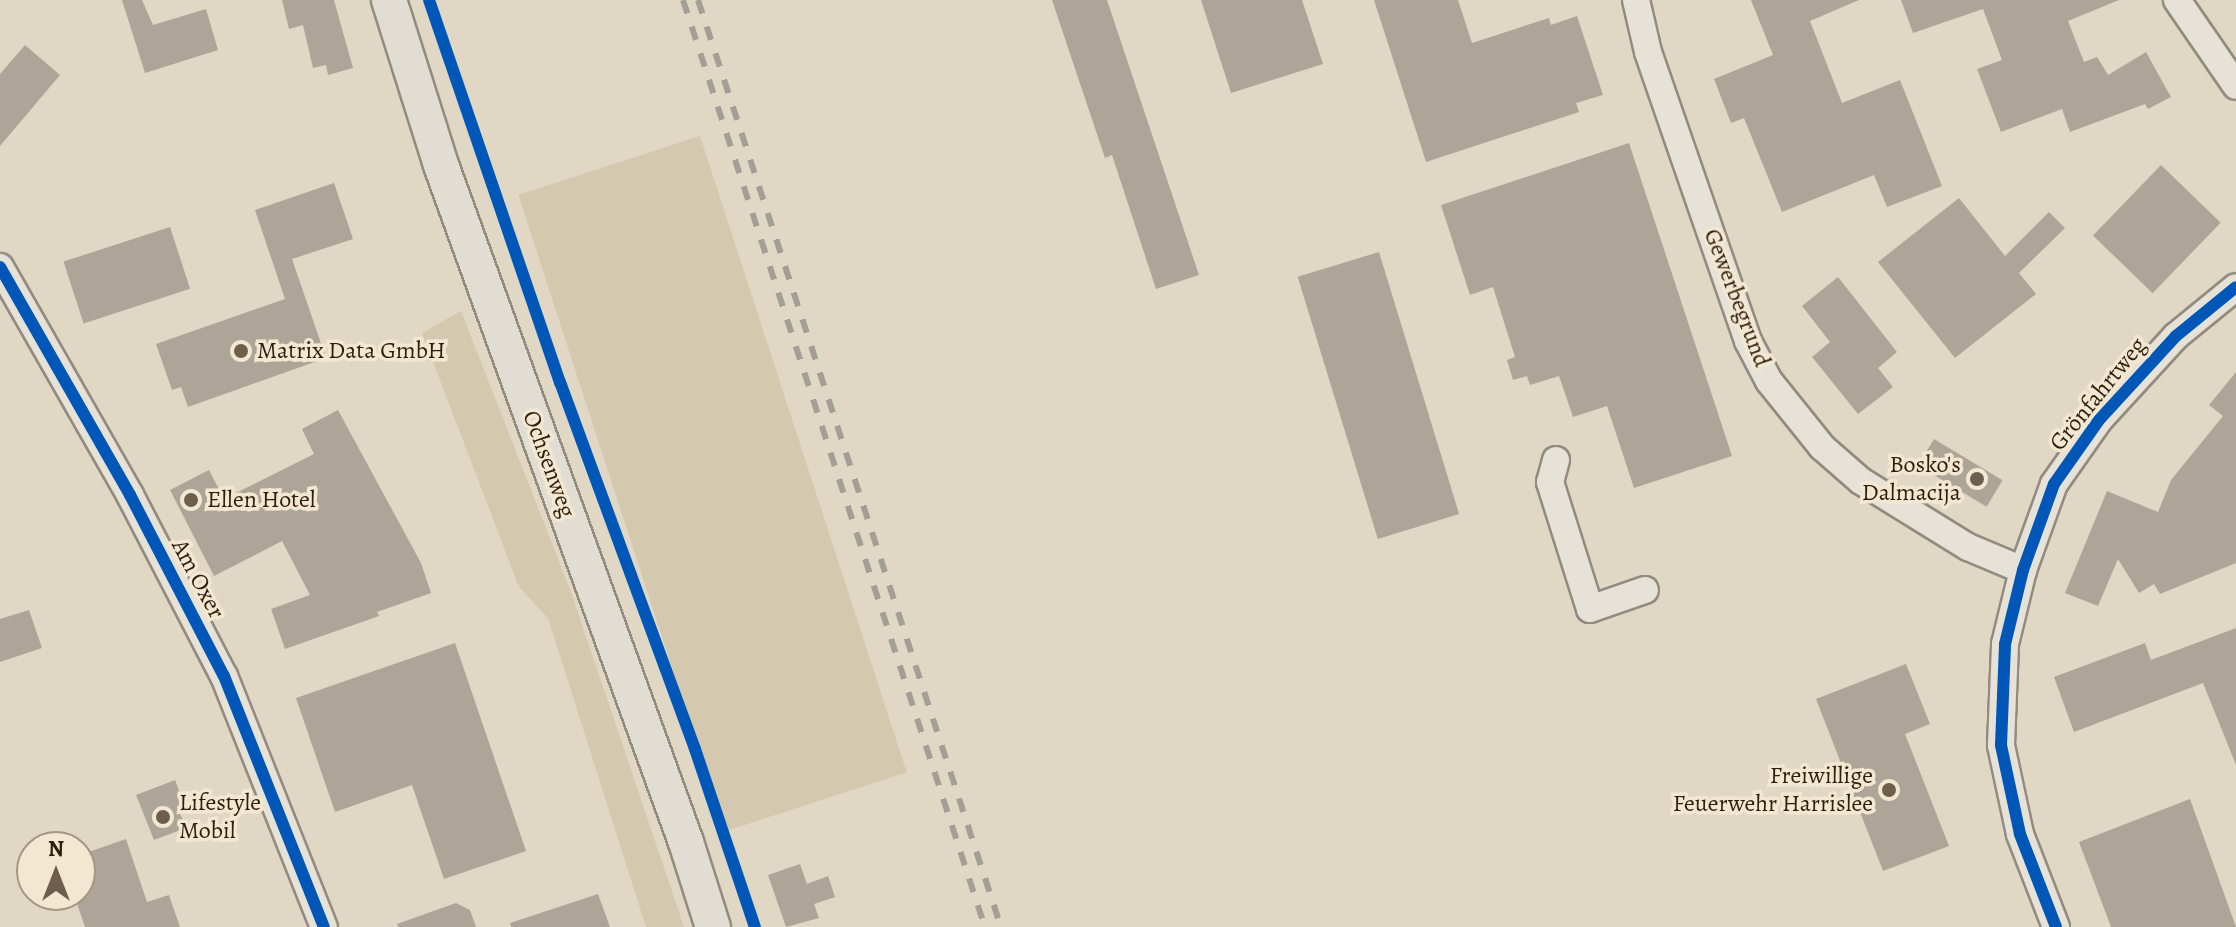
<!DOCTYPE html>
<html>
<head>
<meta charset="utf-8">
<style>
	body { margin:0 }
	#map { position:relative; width:2236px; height:927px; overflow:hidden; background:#e0d7c4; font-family:Alegreya,serif }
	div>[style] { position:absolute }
	.green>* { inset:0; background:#d4c8ae; transform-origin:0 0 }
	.building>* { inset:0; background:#ada698; transform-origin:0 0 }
	.roads { filter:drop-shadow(2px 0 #928b7e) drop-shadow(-2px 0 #928b7e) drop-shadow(0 2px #928b7e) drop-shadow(0 -2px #928b7e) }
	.minor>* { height:26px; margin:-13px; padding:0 13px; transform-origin:13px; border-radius:13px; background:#e7e2d8 }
	.major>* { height:34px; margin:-17px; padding:0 17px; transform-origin:17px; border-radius:17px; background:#e2ddd2 }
	.rail>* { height:6px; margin-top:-3px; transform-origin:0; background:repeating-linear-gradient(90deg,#a49f96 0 14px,transparent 0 28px) }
	.cycleway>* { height:12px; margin:-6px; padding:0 6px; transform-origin:6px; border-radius:6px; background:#0057b8 }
	.dots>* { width:22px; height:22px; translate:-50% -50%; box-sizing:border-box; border:4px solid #f2e8d2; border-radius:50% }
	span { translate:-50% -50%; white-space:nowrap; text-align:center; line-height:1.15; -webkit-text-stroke:7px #f2e8d2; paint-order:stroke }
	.street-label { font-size:24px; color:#301e0d }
	.poi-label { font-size:24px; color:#301e0d }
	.left { translate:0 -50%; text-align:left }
	.right { translate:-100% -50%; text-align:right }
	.north { position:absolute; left:16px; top:831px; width:80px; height:80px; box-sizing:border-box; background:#f2e8d2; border:2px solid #a49783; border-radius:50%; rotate:0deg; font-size:22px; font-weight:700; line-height:32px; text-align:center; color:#301e0d }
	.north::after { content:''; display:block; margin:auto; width:28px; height:36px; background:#6e5f4d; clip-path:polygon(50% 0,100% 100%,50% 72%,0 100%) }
</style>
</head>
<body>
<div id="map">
	<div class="green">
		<div style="left:700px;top:136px;width:669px;height:191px;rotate:72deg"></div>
		<div style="clip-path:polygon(461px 311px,571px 592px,684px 927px,646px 927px,548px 618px,519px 587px,422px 333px)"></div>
	</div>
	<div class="building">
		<div style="clip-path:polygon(122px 0,142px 0,153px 25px,206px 9px,218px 50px,145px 73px)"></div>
		<div style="clip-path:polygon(282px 0,334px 0,353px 68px,328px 75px,326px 65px,313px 68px,303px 25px,289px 29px)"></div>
		<div style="clip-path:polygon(1052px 0,1107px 0,1199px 275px,1156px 289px,1112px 155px,1105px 158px)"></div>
		<div style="clip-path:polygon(1201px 0,1302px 0,1323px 64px,1231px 93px)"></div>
		<div style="clip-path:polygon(1374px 0,1458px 0,1472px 43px,1549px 18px,1551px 25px,1577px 16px,1603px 95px,1576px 103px,1579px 112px,1426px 162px)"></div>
		<div style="clip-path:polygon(1751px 0,1859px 0,1810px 21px,1842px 103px,1900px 80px,1942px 186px,1887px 207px,1874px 175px,1782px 212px,1744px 118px,1731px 123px,1714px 79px,1773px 55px)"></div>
		<div style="clip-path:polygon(1901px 0,2119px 0,2068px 21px,2084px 62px,2097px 57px,2108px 75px,2146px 52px,2171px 97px,2148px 109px,2145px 104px,2070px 132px,2062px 109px,2001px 132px,1977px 69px,2002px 60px,1983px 9px,1913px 33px)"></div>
		<div style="clip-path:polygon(25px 45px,60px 75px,0 146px,0 74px)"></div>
		<div style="clip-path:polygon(1629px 143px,1732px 456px,1634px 488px,1607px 406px,1573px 417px,1559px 376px,1530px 385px,1527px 376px,1513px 380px,1507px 360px,1515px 357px,1493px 287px,1470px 295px,1441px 205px)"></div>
		<div style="left:2161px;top:165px;width:83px;height:98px;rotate:44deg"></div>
		<div style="clip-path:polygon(334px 183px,353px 239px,292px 259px,326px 358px,188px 407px,181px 387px,172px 390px,156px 344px,285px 299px,255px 210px)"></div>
		<div style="clip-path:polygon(1959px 198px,2005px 256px,2049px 212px,2065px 228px,2019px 273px,2036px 294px,1955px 358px,1878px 262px)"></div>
		<div style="left:170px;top:227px;width:65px;height:112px;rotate:72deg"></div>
		<div style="left:1379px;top:252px;width:274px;height:85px;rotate:73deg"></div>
		<div style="clip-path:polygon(1838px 277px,1897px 352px,1878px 368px,1893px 387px,1858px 414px,1812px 357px,1830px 342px,1802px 306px)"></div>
		<div style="clip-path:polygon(2236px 372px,2236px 563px,2160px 594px,2154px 584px,2139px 593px,2118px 559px,2098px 606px,2065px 593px,2107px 491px,2158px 512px,2171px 480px,2223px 416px,2209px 405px)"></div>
		<div style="clip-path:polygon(338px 410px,421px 563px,431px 593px,377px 612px,379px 616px,285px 649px,271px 609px,310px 595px,282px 541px,214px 576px,170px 490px,209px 470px,224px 499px,314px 454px,302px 429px)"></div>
		<div style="left:1934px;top:439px;width:80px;height:31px;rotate:31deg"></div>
		<div style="clip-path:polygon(29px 610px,42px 648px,0 662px,0 619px)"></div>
		<div style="clip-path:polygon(2236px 628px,2236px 765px,2203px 683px,2074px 732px,2054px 677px,2145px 643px,2151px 660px)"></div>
		<div style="clip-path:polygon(455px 643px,526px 851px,444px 879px,412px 785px,335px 812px,296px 698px)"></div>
		<div style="clip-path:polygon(1906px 664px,1930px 724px,1905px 734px,1949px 846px,1883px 871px,1816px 699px)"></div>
		<div style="clip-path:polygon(175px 780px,184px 804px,177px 806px,186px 828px,154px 840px,136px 795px)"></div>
		<div style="clip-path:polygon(2190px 799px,2236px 927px,2111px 927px,2079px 842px)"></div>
		<div style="clip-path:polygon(126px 839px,147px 902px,169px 895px,180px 927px,85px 927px,74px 895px,80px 895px,80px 855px)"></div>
		<div style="clip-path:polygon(800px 864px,807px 884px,828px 876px,835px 897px,814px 904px,819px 918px,786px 927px,768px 875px)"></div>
		<div style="clip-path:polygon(598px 894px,610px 927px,511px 927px,510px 923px)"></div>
		<div style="clip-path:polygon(456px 903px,470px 910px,476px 927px,398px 927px,397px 924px)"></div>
	</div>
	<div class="roads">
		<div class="minor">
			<div style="left:1636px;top:0;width:53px;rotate:77deg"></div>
			<div style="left:1648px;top:52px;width:306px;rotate:70.9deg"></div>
			<div style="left:1748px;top:341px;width:45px;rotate:62.3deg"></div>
			<div style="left:1769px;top:381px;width:85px;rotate:51.2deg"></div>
			<div style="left:1822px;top:447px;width:52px;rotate:41.1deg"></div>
			<div style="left:1861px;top:481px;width:126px;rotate:31.7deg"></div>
			<div style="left:1968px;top:547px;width:60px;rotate:22.7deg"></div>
			<div style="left:2177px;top:0;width:104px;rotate:55.5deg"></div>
			<div style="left:0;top:267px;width:262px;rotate:60.3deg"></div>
			<div style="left:130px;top:495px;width:204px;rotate:62.6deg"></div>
			<div style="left:224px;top:676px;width:270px;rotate:68.3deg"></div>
			<div style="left:1556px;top:460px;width:23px;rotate:105deg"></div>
			<div style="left:1550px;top:482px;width:133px;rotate:72.5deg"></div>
			<div style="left:1590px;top:609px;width:58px;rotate:-19.1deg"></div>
			<div style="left:2056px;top:927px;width:100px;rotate:-111.2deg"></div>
			<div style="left:2020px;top:834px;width:91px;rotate:-102.1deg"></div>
			<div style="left:2001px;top:745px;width:101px;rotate:-87.7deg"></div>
			<div style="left:2005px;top:644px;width:76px;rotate:-76.3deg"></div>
			<div style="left:2023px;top:570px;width:91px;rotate:-70.2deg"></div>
			<div style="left:2054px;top:484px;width:78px;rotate:-54.9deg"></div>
			<div style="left:2099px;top:420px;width:114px;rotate:-47.5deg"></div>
			<div style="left:2176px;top:336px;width:77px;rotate:-39.2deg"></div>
		</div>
		<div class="major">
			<div style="left:389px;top:0;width:173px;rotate:72.5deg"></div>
			<div style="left:441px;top:165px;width:720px;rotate:70.11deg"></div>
			<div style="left:686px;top:842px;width:89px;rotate:72.4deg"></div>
		</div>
	</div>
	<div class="rail">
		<div style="left:683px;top:0;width:975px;rotate:71.96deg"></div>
		<div style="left:698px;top:0;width:975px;rotate:71.9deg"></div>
	</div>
	<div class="cycleway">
		<div style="left:429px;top:0;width:404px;rotate:71.1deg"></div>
		<div style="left:560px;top:382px;width:391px;rotate:69.8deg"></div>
		<div style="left:695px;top:749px;width:188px;rotate:71.4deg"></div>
		<div style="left:0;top:267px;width:262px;rotate:60.3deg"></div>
		<div style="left:130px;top:495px;width:204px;rotate:62.6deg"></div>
		<div style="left:224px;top:676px;width:270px;rotate:68.3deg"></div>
		<div style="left:2056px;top:927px;width:100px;rotate:-111.2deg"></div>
		<div style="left:2020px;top:834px;width:91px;rotate:-102.1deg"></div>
		<div style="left:2001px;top:745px;width:101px;rotate:-87.7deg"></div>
		<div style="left:2005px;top:644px;width:76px;rotate:-76.3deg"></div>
		<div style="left:2023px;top:570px;width:91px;rotate:-70.2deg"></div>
		<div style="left:2054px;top:484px;width:78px;rotate:-54.9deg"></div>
		<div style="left:2099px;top:420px;width:114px;rotate:-47.5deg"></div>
		<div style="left:2176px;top:336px;width:77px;rotate:-39.2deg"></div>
	</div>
	<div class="dots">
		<div style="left:241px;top:351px;background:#6e5f4d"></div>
		<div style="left:1977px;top:479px;background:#6e5f4d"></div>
		<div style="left:191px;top:500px;background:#6e5f4d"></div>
		<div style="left:1889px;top:790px;background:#6e5f4d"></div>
		<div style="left:163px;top:817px;background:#6e5f4d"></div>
	</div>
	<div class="street-label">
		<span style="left:1737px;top:298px;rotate:69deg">Gewerbegrund</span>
		<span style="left:2098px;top:394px;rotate:-51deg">Grönfahrtweg</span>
		<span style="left:549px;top:464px;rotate:70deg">Ochsenweg</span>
		<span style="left:198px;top:579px;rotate:62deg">Am Oxer</span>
	</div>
	<div class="poi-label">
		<span class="left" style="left:257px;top:351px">Matrix Data GmbH</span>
		<span class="right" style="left:1961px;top:479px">Bosko's<br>Dalmacija</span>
		<span class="left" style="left:207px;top:500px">Ellen Hotel</span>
		<span class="right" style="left:1873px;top:790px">Freiwillige<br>Feuerwehr Harrislee</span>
		<span class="left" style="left:179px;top:817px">Lifestyle<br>Mobil</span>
	</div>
	<div class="north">N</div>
</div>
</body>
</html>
